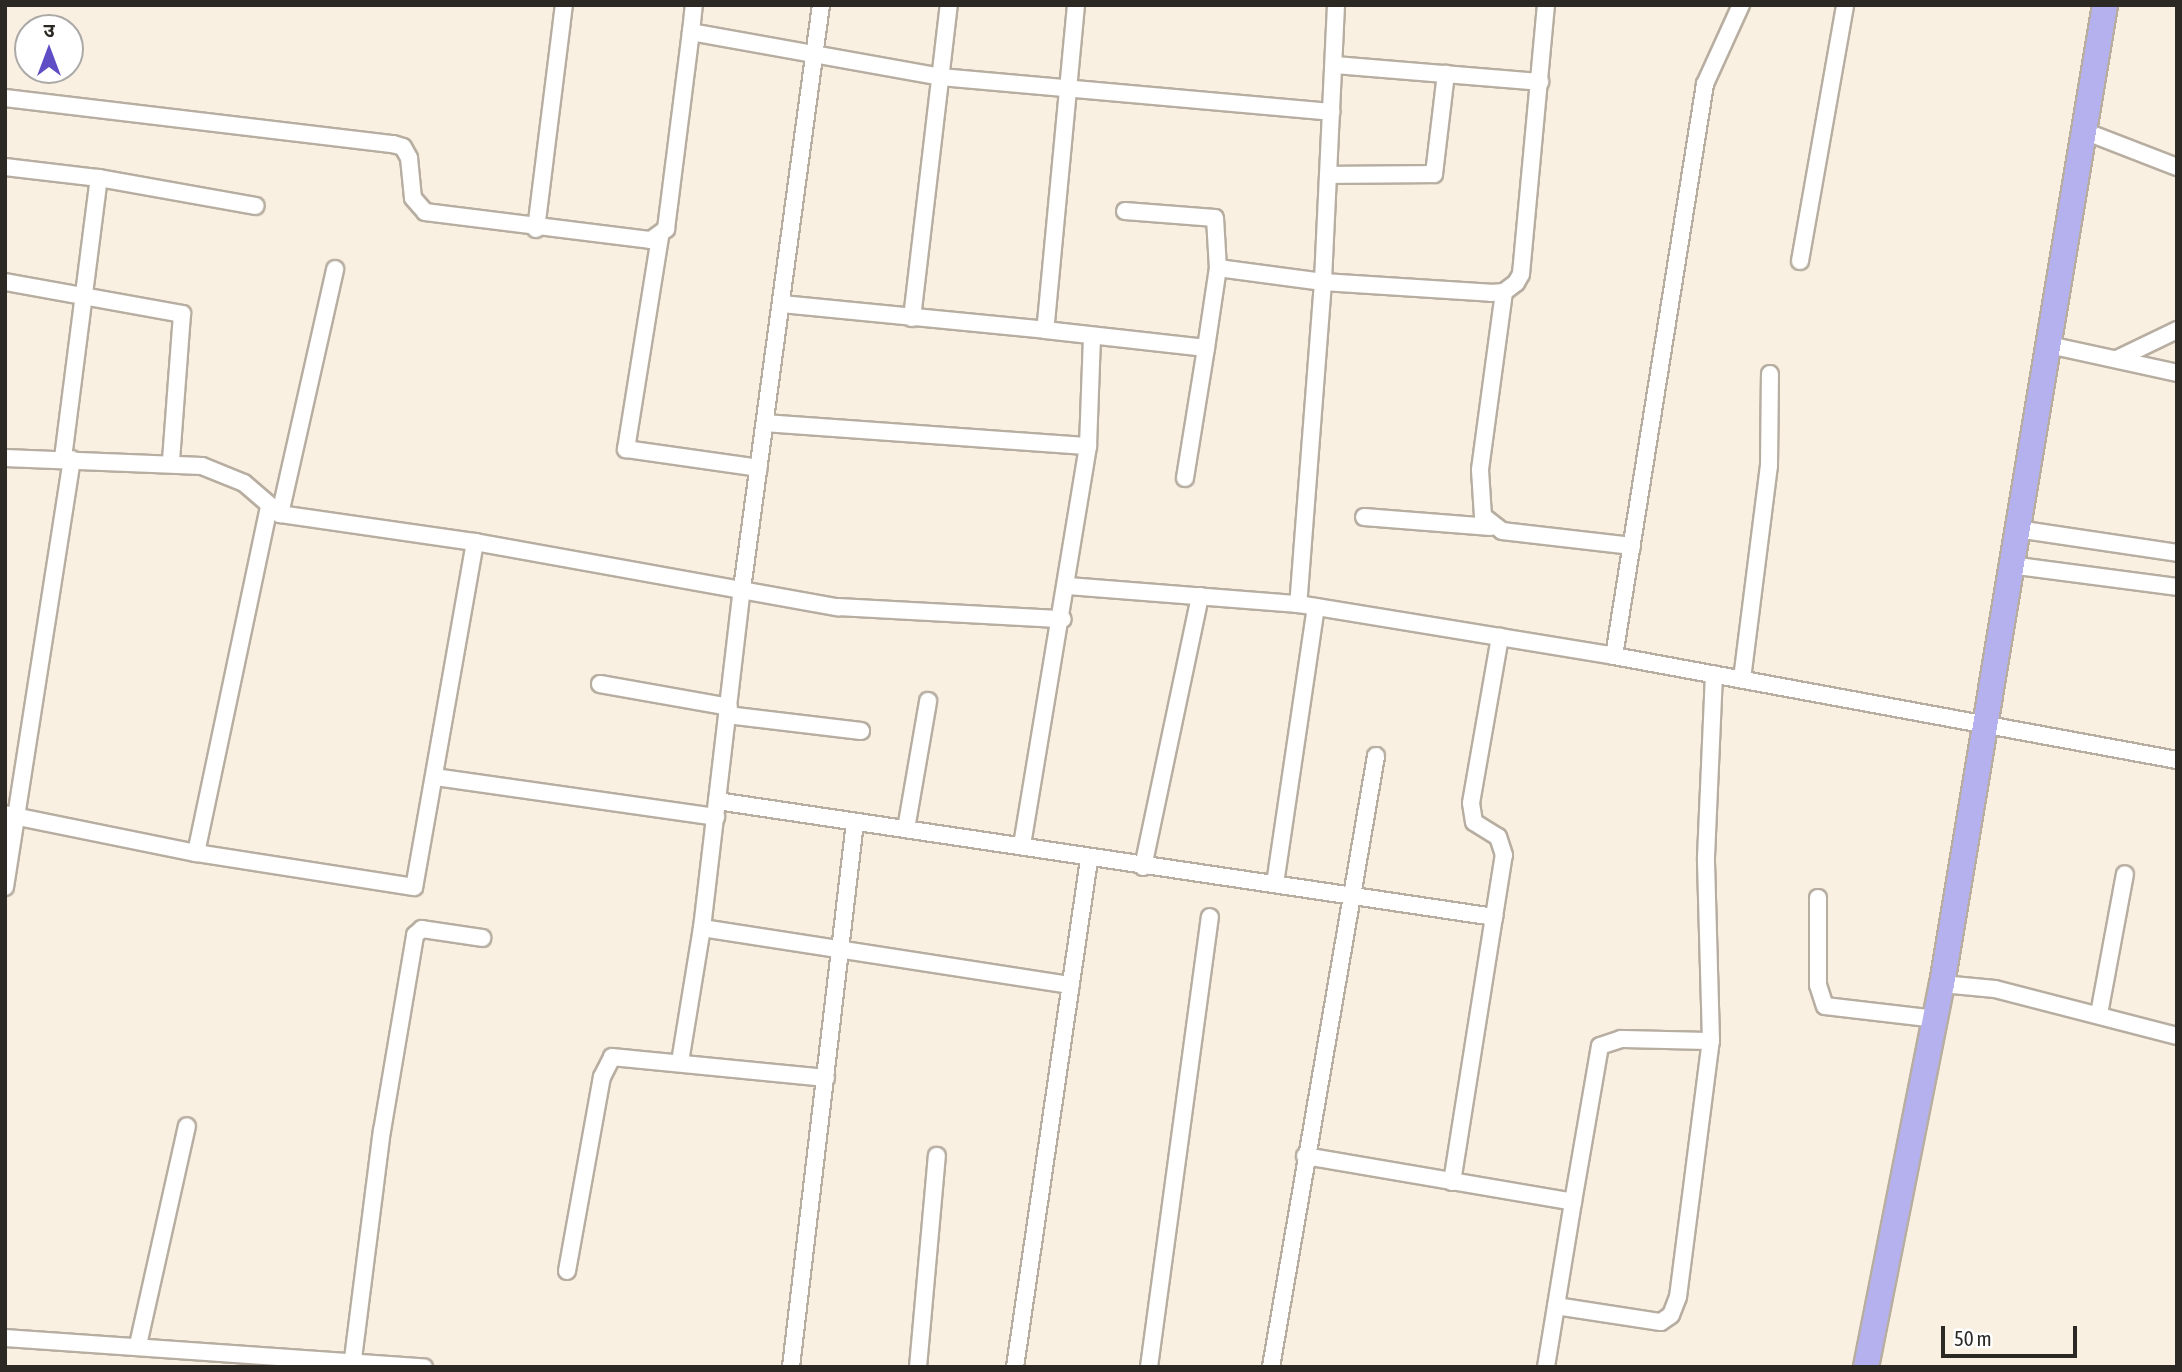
<!DOCTYPE html>
<html>
<head>
<meta charset="utf-8">
<style>
	body { margin:0 }
	#map { position:relative; width:2182px; height:1372px; overflow:hidden; background:#f9f0e2; font-family:"Asap Condensed","Noto Sans Devanagari",sans-serif }
	div>[style] { position:absolute }
	.roads { filter:drop-shadow(2px 0 #b7aea1) drop-shadow(-2px 0 #b7aea1) drop-shadow(0 2px #b7aea1) drop-shadow(0 -2px #b7aea1) }
	.minor>* { height:16px; margin:-8px; padding:0 8px; transform-origin:8px; border-radius:8px; background:#fff }
	.primary>* { height:24px; margin:-12px; padding:0 12px; transform-origin:12px; border-radius:12px; background:#b5b1ee }
	span { translate:-50% -50%; white-space:nowrap; text-align:center; line-height:1.15; -webkit-text-stroke:7px #fff; paint-order:stroke }
	.frame { position:absolute; inset:0; border:7px solid #2c2823; pointer-events:none }
	.north { position:absolute; left:14px; top:14px; width:70px; height:70px; box-sizing:border-box; background:#fff; border:2px solid #aba9a7; border-radius:50%; rotate:0deg; font-size:19px; font-weight:700; line-height:28px; text-align:center; color:#2c2823 }
	.north::after { content:''; display:block; margin:auto; width:24px; height:32px; background:#5f4dc5; clip-path:polygon(50% 0,100% 100%,50% 72%,0 100%) }
	.scale { position:absolute; left:1941px; top:1326px; width:136px; height:32px; box-sizing:border-box; border:4px solid #2c2823; border-top:0; padding-left:9px; font-size:21px; line-height:24px; white-space:nowrap; color:#2c2823; -webkit-text-stroke:5px #fff; paint-order:stroke }
</style>
</head>
<body>
<div id="map">
	<div class="roads">
		<div class="minor">
			<div style="left:1076px;top:5px;width:326px;rotate:95.4deg"></div>
			<div style="left:1045px;top:330px;width:162px;rotate:6.4deg"></div>
			<div style="left:1206px;top:348px;width:81px;rotate:-81.5deg"></div>
			<div style="left:1218px;top:268px;width:106px;rotate:7.6deg"></div>
			<div style="left:1323px;top:282px;width:168px;rotate:3.7deg"></div>
			<div style="left:1491px;top:293px;width:13px;rotate:-4deg"></div>
			<div style="left:1504px;top:292px;width:15px;rotate:-37deg"></div>
			<div style="left:1516px;top:283px;width:10px;rotate:-61deg"></div>
			<div style="left:1521px;top:274px;width:270px;rotate:-84.7deg"></div>
			<div style="left:1336px;top:5px;width:277px;rotate:92.7deg"></div>
			<div style="left:1323px;top:282px;width:323px;rotate:94.4deg"></div>
			<div style="left:1298px;top:604px;width:320px;rotate:9.3deg"></div>
			<div style="left:1614px;top:656px;width:573px;rotate:10.47deg"></div>
			<div style="left:691px;top:32px;width:27px;rotate:-84deg"></div>
			<div style="left:1334px;top:65px;width:207px;rotate:4.7deg"></div>
			<div style="left:5px;top:98px;width:391px;rotate:6.8deg"></div>
			<div style="left:393px;top:144px;width:10px;rotate:17deg"></div>
			<div style="left:403px;top:147px;width:13px;rotate:61deg"></div>
			<div style="left:409px;top:158px;width:40px;rotate:84.3deg"></div>
			<div style="left:413px;top:198px;width:18px;rotate:49deg"></div>
			<div style="left:425px;top:212px;width:228px;rotate:7.1deg"></div>
			<div style="left:651px;top:240px;width:19px;rotate:-36deg"></div>
			<div style="left:666px;top:229px;width:199px;rotate:-82.8deg"></div>
			<div style="left:691px;top:32px;width:253px;rotate:10.2deg"></div>
			<div style="left:940px;top:77px;width:393px;rotate:5.1deg"></div>
			<div style="left:2084px;top:131px;width:100px;rotate:21.2deg"></div>
			<div style="left:5px;top:167px;width:95px;rotate:6.7deg"></div>
			<div style="left:1328px;top:175px;width:106px;rotate:-0.5deg"></div>
			<div style="left:1434px;top:174px;width:101px;rotate:-83.2deg"></div>
			<div style="left:1125px;top:211px;width:90px;rotate:4.4deg"></div>
			<div style="left:1215px;top:218px;width:50px;rotate:86.6deg"></div>
			<div style="left:536px;top:229px;width:226px;rotate:-82.9deg"></div>
			<div style="left:660px;top:237px;width:215px;rotate:99.1deg"></div>
			<div style="left:626px;top:449px;width:134px;rotate:8.1deg"></div>
			<div style="left:1800px;top:261px;width:260px;rotate:-80deg"></div>
			<div style="left:5px;top:282px;width:180px;rotate:10.2deg"></div>
			<div style="left:182px;top:314px;width:148px;rotate:94.3deg"></div>
			<div style="left:1504px;top:292px;width:180px;rotate:97.7deg"></div>
			<div style="left:1480px;top:470px;width:46px;rotate:86.3deg"></div>
			<div style="left:1483px;top:516px;width:24px;rotate:38deg"></div>
			<div style="left:1502px;top:531px;width:131px;rotate:6.6deg"></div>
			<div style="left:782px;top:304px;width:264px;rotate:5.6deg"></div>
			<div style="left:912px;top:318px;width:315px;rotate:-83.3deg"></div>
			<div style="left:2049px;top:345px;width:131px;rotate:12.3deg"></div>
			<div style="left:2117px;top:359px;width:67px;rotate:-25.8deg"></div>
			<div style="left:765px;top:423px;width:324px;rotate:4.1deg"></div>
			<div style="left:5px;top:458px;width:197px;rotate:2.3deg"></div>
			<div style="left:202px;top:466px;width:45px;rotate:22deg"></div>
			<div style="left:244px;top:483px;width:48px;rotate:40.7deg"></div>
			<div style="left:280px;top:514px;width:197px;rotate:8.2deg"></div>
			<div style="left:475px;top:542px;width:350px;rotate:100deg"></div>
			<div style="left:414px;top:887px;width:221px;rotate:-171.1deg"></div>
			<div style="left:196px;top:853px;width:195px;rotate:-168.5deg"></div>
			<div style="left:63px;top:458px;width:282px;rotate:-82.7deg"></div>
			<div style="left:99px;top:178px;width:159px;rotate:10.1deg"></div>
			<div style="left:1185px;top:478px;width:132px;rotate:-80.8deg"></div>
			<div style="left:280px;top:514px;width:251px;rotate:-77.3deg"></div>
			<div style="left:1364px;top:517px;width:127px;rotate:4.5deg"></div>
			<div style="left:2017px;top:529px;width:162px;rotate:8.5deg"></div>
			<div style="left:475px;top:542px;width:369px;rotate:10.2deg"></div>
			<div style="left:838px;top:607px;width:225px;rotate:3.1deg"></div>
			<div style="left:2010px;top:565px;width:168px;rotate:7.5deg"></div>
			<div style="left:1068px;top:586px;width:231px;rotate:4.5deg"></div>
			<div style="left:1614px;top:656px;width:579px;rotate:-80.96deg"></div>
			<div style="left:1705px;top:84px;width:87px;rotate:-65.5deg"></div>
			<div style="left:1742px;top:679px;width:215px;rotate:-82.8deg"></div>
			<div style="left:1769px;top:466px;width:92px;rotate:-89.4deg"></div>
			<div style="left:600px;top:684px;width:131px;rotate:10.1deg"></div>
			<div style="left:727px;top:715px;width:135px;rotate:6.8deg"></div>
			<div style="left:435px;top:777px;width:284px;rotate:8.1deg"></div>
			<div style="left:717px;top:801px;width:786px;rotate:8.49deg"></div>
			<div style="left:906px;top:829px;width:130px;rotate:-80.2deg"></div>
			<div style="left:1022px;top:845px;width:404px;rotate:-80.6deg"></div>
			<div style="left:1088px;top:446px;width:109px;rotate:-87.9deg"></div>
			<div style="left:196px;top:853px;width:355px;rotate:-78.1deg"></div>
			<div style="left:1143px;top:867px;width:277px;rotate:-78.1deg"></div>
			<div style="left:1275px;top:884px;width:280px;rotate:-81.6deg"></div>
			<div style="left:5px;top:887px;width:433px;rotate:-81.1deg"></div>
			<div style="left:1818px;top:898px;width:87px;rotate:90deg"></div>
			<div style="left:1818px;top:985px;width:22px;rotate:72deg"></div>
			<div style="left:1825px;top:1006px;width:112px;rotate:6.7deg"></div>
			<div style="left:702px;top:928px;width:373px;rotate:8.8deg"></div>
			<div style="left:1942px;top:984px;width:53px;rotate:5.4deg"></div>
			<div style="left:1995px;top:989px;width:188px;rotate:14.5deg"></div>
			<div style="left:2099px;top:1014px;width:142px;rotate:-79.5deg"></div>
			<div style="left:680px;top:1062px;width:136px;rotate:-80.7deg"></div>
			<div style="left:702px;top:928px;width:341px;rotate:-83.3deg"></div>
			<div style="left:742px;top:589px;width:589px;rotate:-82.3deg"></div>
			<div style="left:1305px;top:1156px;width:272px;rotate:9.7deg"></div>
			<div style="left:1573px;top:1202px;width:167px;rotate:99.3deg"></div>
			<div style="left:1452px;top:1182px;width:331px;rotate:-81deg"></div>
			<div style="left:1504px;top:855px;width:19px;rotate:-108deg"></div>
			<div style="left:1498px;top:837px;width:28px;rotate:-148deg"></div>
			<div style="left:1474px;top:822px;width:19px;rotate:-99deg"></div>
			<div style="left:1471px;top:803px;width:169px;rotate:-80.1deg"></div>
			<div style="left:1573px;top:1202px;width:158px;rotate:-80.2deg"></div>
			<div style="left:1600px;top:1046px;width:22px;rotate:-18deg"></div>
			<div style="left:1621px;top:1039px;width:90px;rotate:1.3deg"></div>
			<div style="left:567px;top:1271px;width:197px;rotate:-79.8deg"></div>
			<div style="left:602px;top:1077px;width:22px;rotate:-63deg"></div>
			<div style="left:612px;top:1057px;width:215px;rotate:5.6deg"></div>
			<div style="left:1556px;top:1306px;width:106px;rotate:8.7deg"></div>
			<div style="left:1661px;top:1322px;width:12px;rotate:-35deg"></div>
			<div style="left:1671px;top:1315px;width:19px;rotate:-69deg"></div>
			<div style="left:1678px;top:1297px;width:258px;rotate:-82.7deg"></div>
			<div style="left:1711px;top:1041px;width:184px;rotate:-91.6deg"></div>
			<div style="left:1706px;top:857px;width:183px;rotate:-87.5deg"></div>
			<div style="left:5px;top:1338px;width:420px;rotate:4deg"></div>
			<div style="left:138px;top:1345px;width:224px;rotate:-77.4deg"></div>
			<div style="left:353px;top:1359px;width:230px;rotate:-82.8deg"></div>
			<div style="left:382px;top:1131px;width:199px;rotate:-80.4deg"></div>
			<div style="left:415px;top:935px;width:9px;rotate:-41deg"></div>
			<div style="left:422px;top:929px;width:61px;rotate:8.5deg"></div>
			<div style="left:791px;top:1367px;width:549px;rotate:-83.3deg"></div>
			<div style="left:918px;top:1367px;width:212px;rotate:-84.9deg"></div>
			<div style="left:1015px;top:1367px;width:512px;rotate:-81.7deg"></div>
			<div style="left:1149px;top:1367px;width:454px;rotate:-82.3deg"></div>
			<div style="left:1271px;top:1367px;width:620px;rotate:-80.25deg"></div>
		</div>
		<div class="primary">
			<div style="left:1866px;top:1367px;width:390px;rotate:-78.8deg"></div>
			<div style="left:1942px;top:984px;width:992px;rotate:-80.55deg"></div>
		</div>
	</div>
	<div class="frame"></div>
	<div class="north">उ</div>
	<div class="scale">50 m</div>
</div>
</body>
</html>
